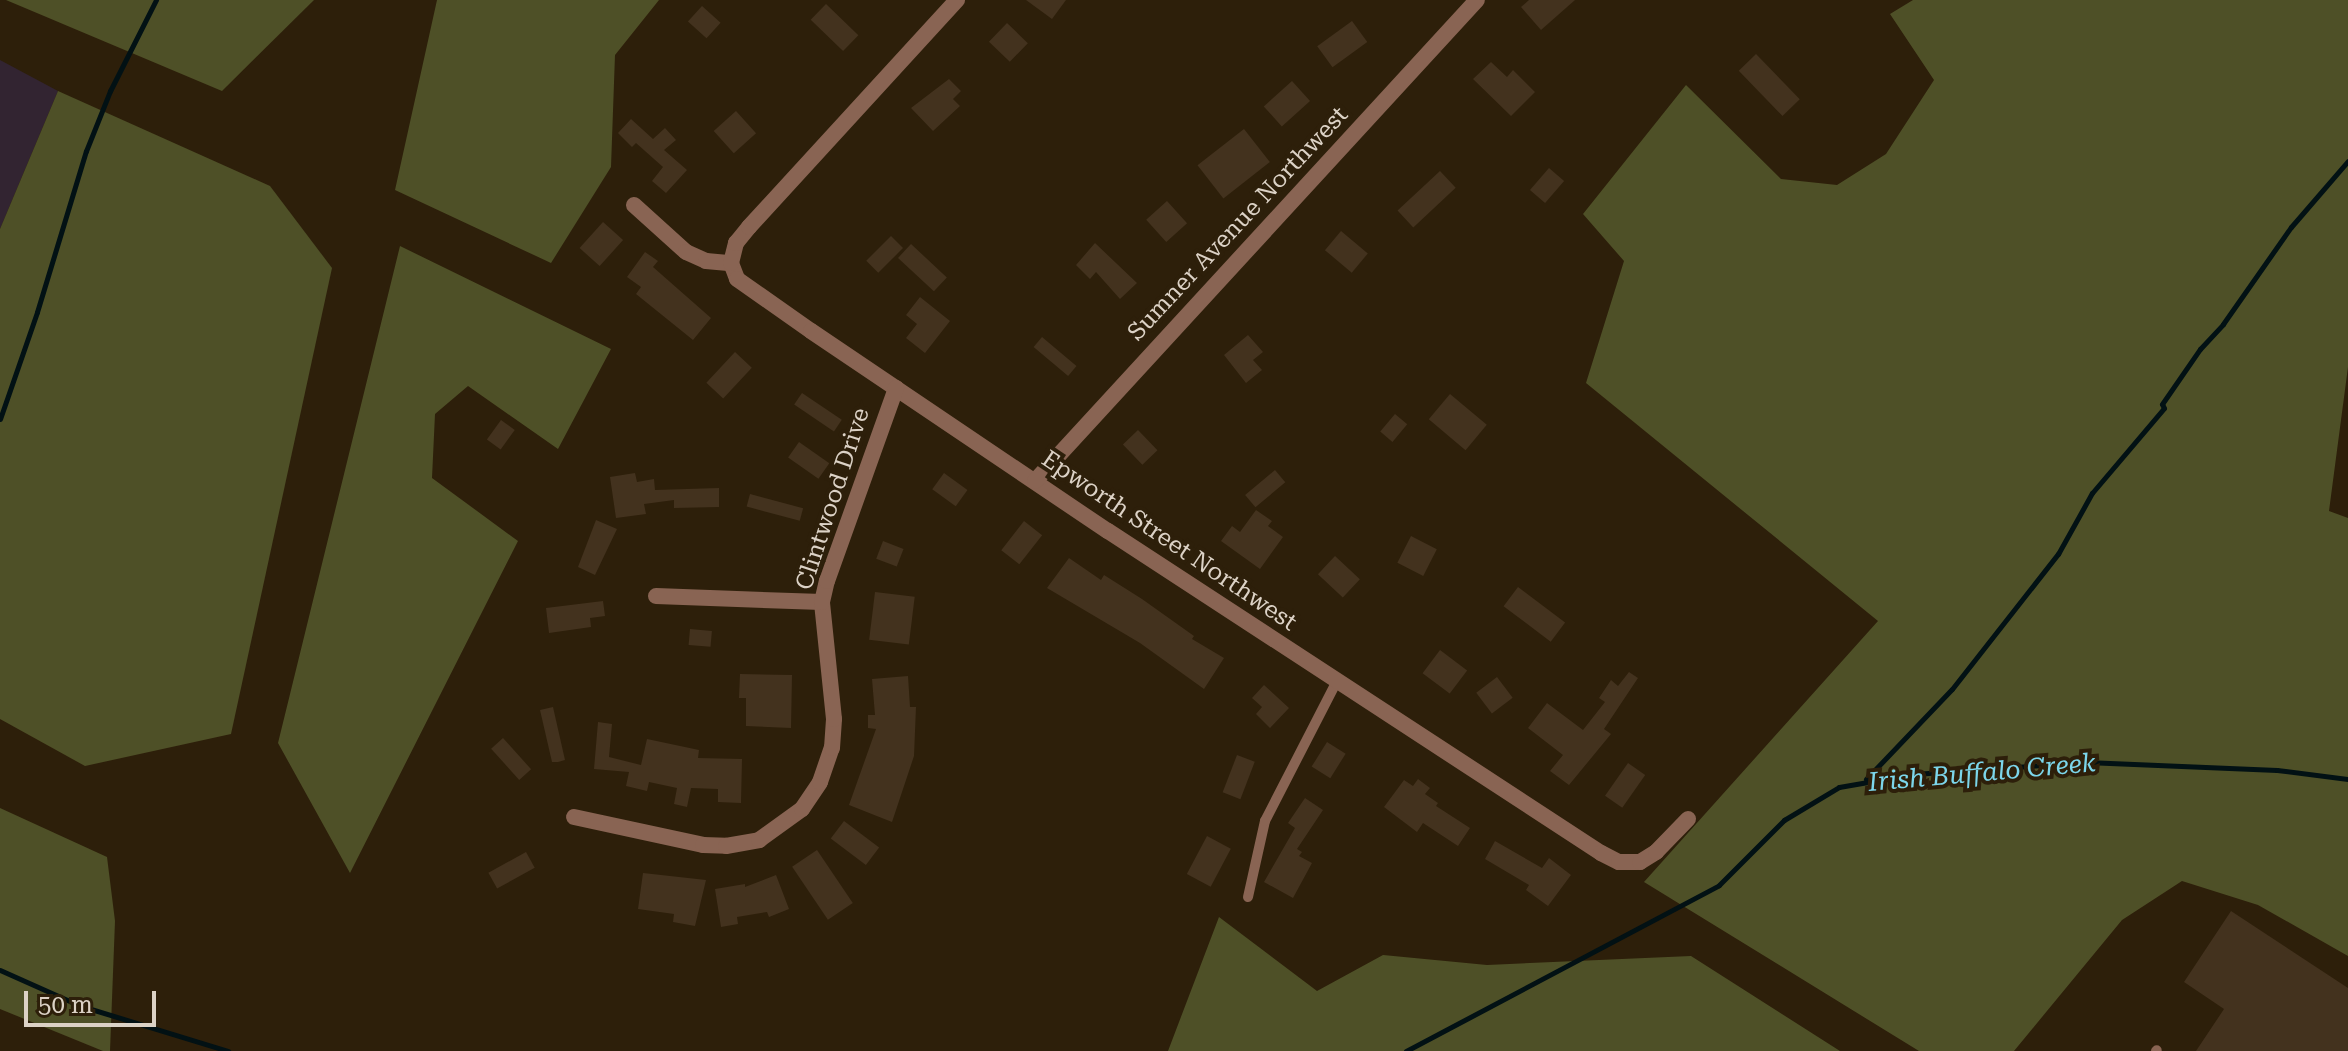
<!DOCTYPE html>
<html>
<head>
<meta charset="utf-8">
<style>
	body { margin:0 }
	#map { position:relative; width:2348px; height:1051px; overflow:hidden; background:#2d1f0a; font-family:"Roboto Serif",serif }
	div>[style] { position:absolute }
	.industrial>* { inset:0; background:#322431 }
	.forest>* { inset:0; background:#4e5027 }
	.stream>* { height:5px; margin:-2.5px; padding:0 2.5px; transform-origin:2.5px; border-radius:2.5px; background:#021114 }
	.building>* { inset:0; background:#43321e; transform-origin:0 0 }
	.lane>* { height:10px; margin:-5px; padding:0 5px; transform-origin:5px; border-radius:5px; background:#896453 }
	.street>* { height:16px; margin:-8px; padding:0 8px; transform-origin:8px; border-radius:8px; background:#896453 }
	span { translate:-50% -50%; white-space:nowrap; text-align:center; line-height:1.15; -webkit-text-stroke:8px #2d1f0a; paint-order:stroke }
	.street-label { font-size:24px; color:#dcd2c6 }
	.water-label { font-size:26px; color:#7cd6eb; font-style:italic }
	.scale { position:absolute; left:24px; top:991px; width:132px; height:36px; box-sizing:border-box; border:4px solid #dcd2c6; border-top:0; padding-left:10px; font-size:24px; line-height:28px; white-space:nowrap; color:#dcd2c6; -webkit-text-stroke:6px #2d1f0a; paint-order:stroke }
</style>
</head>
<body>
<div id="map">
	<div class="industrial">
		<div style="clip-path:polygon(0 60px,58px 91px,0 229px)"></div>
	</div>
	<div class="forest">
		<div style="clip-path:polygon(6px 0,314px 0,222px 91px)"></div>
		<div style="clip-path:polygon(437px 0,659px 0,615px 55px,611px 167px,551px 263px,395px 190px)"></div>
		<div style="clip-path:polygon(1913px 0,2348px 0,2348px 367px,2329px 511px,2348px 518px,2348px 956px,2258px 905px,2182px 881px,2122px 920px,2014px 1051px,1919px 1051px,1644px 882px,1878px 621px,1586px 383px,1624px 261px,1583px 214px,1686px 85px,1781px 179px,1837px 185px,1886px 154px,1934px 80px,1890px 14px)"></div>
		<div style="clip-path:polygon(58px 91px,270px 186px,332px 268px,231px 734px,85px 766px,0 719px,0 229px)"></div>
		<div style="clip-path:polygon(400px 246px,611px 349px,558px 449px,468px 386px,435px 414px,432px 478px,518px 541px,350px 873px,278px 743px)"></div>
		<div style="clip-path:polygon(0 808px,107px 857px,115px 921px,110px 1051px,103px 1051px,0 1009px)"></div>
		<div style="clip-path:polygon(1219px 917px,1317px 991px,1383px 955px,1487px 965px,1691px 956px,1840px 1051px,1168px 1051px)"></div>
	</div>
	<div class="stream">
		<div style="left:0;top:419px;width:113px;rotate:-70.9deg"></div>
		<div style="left:37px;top:312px;width:168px;rotate:-73.1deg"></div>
		<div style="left:86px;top:151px;width:65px;rotate:-68.2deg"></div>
		<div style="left:110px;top:91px;width:102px;rotate:-63.2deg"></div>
		<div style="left:1866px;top:779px;width:124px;rotate:-46.3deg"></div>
		<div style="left:1952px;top:689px;width:172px;rotate:-51.9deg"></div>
		<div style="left:2058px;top:554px;width:70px;rotate:-60.9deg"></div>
		<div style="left:2092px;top:493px;width:111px;rotate:-49.7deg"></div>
		<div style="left:2164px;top:408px;width:4px;rotate:-117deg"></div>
		<div style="left:2162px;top:404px;width:67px;rotate:-55.4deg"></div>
		<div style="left:2200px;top:349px;width:34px;rotate:-47deg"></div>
		<div style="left:2223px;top:324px;width:118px;rotate:-55deg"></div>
		<div style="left:2291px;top:227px;width:87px;rotate:-49.2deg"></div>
		<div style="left:0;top:970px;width:89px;rotate:24deg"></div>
		<div style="left:81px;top:1006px;width:154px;rotate:17deg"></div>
		<div style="left:1406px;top:1051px;width:354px;rotate:-27.9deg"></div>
		<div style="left:1719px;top:885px;width:92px;rotate:-45deg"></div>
		<div style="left:1784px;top:820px;width:64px;rotate:-31deg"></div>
		<div style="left:1839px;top:787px;width:76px;rotate:-9.8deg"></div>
		<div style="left:1914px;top:774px;width:172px;rotate:-4deg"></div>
		<div style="left:2086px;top:762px;width:191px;rotate:2.4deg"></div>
		<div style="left:2277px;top:770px;width:72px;rotate:7.2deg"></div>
	</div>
	<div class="building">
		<div style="clip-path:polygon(1026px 0,1066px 0,1052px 19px)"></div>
		<div style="clip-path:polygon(1529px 0,1575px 0,1541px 30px,1521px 7px)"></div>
		<div style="left:826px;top:4px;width:45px;height:22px;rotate:44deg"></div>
		<div style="left:702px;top:6px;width:25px;height:21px;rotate:42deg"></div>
		<div style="left:1352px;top:21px;width:26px;height:43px;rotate:54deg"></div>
		<div style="left:1007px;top:23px;width:29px;height:26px;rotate:44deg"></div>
		<div style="left:1756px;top:54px;width:63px;height:24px;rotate:46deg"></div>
		<div style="clip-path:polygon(1491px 62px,1507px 77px,1513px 70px,1535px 92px,1511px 116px,1473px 79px)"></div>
		<div style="clip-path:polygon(949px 79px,961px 91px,953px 99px,960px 106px,933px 131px,911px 108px)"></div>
		<div style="left:1292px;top:81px;width:27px;height:38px;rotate:48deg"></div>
		<div style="left:736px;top:111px;width:30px;height:30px;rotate:48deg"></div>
		<div style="clip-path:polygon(631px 119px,653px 139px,665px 128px,676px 140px,664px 150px,687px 170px,666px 193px,652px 181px,663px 167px,636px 143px,632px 147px,618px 133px)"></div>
		<div style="left:1244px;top:129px;width:42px;height:59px;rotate:52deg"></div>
		<div style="left:1549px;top:168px;width:20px;height:29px;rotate:41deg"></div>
		<div style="left:1440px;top:171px;width:23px;height:58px;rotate:47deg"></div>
		<div style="left:1167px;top:201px;width:30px;height:28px;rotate:48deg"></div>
		<div style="left:603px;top:222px;width:27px;height:35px;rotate:42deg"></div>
		<div style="left:1341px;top:231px;width:35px;height:25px;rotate:40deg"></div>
		<div style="left:891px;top:236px;width:17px;height:35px;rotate:45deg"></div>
		<div style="clip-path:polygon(1095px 243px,1137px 283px,1120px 299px,1096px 272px,1090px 279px,1076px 265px)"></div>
		<div style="left:911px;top:244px;width:49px;height:19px;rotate:43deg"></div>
		<div style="clip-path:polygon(645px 252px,658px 261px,653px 267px,711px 318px,693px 340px,636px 294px,641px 287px,627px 277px)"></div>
		<div style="clip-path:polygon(920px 297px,950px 321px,925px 353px,906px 338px,917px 324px,906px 315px)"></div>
		<div style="clip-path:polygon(1248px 335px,1263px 352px,1253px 360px,1262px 370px,1246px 383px,1224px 355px)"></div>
		<div style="left:1042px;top:337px;width:45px;height:13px;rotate:40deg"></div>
		<div style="left:735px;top:352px;width:23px;height:42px;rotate:43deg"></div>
		<div style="left:802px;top:393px;width:48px;height:14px;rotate:34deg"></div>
		<div style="left:1450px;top:394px;width:48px;height:33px;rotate:40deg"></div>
		<div style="left:1395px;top:414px;width:16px;height:23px;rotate:40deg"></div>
		<div style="left:501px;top:420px;width:17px;height:24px;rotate:36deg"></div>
		<div style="left:1138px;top:430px;width:28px;height:21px;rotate:46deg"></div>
		<div style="left:799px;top:442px;width:37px;height:19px;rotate:35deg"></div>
		<div style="left:1275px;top:470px;width:16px;height:39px;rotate:50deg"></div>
		<div style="clip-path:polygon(635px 473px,637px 482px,654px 479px,655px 490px,719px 488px,719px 507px,674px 508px,674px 500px,644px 504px,646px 514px,616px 518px,610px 477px)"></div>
		<div style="left:944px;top:473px;width:29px;height:20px;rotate:36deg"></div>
		<div style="left:750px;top:494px;width:55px;height:13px;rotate:15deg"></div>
		<div style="clip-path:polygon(1256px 510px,1272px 521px,1268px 526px,1283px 537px,1260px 569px,1221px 541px,1232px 526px,1240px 532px)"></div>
		<div style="clip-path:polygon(596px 520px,617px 529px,595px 575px,578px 567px)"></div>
		<div style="left:1024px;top:521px;width:23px;height:37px;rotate:38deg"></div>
		<div style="left:1411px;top:536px;width:29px;height:30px;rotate:27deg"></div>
		<div style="left:883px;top:541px;width:22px;height:19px;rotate:21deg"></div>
		<div style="left:1335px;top:556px;width:34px;height:25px;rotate:43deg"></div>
		<div style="clip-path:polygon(1069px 558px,1101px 580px,1104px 575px,1142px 599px,1194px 636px,1192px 639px,1224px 658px,1204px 689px,1140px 643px,1047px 588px)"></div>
		<div style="left:1518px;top:587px;width:59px;height:24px;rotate:37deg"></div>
		<div style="left:875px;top:592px;width:40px;height:48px;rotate:7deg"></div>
		<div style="clip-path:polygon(603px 601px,605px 616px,590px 618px,591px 627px,549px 633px,546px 608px)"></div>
		<div style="left:690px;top:629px;width:22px;height:16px;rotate:5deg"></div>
		<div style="left:1440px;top:650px;width:34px;height:29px;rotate:37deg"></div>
		<div style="clip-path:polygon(1629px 672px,1638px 678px,1604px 729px,1611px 734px,1569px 785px,1550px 771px,1563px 755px,1528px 728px,1547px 703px,1583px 730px,1605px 702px,1599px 698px,1611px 680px,1618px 686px)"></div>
		<div style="clip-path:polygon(740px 674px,792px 675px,791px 728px,746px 726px,746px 698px,739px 698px)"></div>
		<div style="clip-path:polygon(908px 676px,910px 707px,916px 707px,914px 756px,892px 822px,849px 805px,876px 729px,868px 728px,868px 715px,875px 715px,872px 679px)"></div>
		<div style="left:1497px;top:677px;width:26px;height:26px;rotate:53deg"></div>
		<div style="clip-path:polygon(1264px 685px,1289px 708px,1270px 728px,1256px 714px,1262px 707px,1252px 698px)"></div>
		<div style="clip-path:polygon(553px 707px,565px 760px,558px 762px,552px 762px,540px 710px)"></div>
		<div style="clip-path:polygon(598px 722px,612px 724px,609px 757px,641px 765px,647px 739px,699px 750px,698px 758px,742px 759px,741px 803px,718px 802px,718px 789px,691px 788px,687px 807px,674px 804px,677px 788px,649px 782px,647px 791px,626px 786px,629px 772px,594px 769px)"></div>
		<div style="left:503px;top:738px;width:42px;height:16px;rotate:48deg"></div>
		<div style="left:1327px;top:742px;width:22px;height:29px;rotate:32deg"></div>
		<div style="left:1237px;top:755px;width:19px;height:40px;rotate:21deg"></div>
		<div style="left:1628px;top:763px;width:21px;height:40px;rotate:35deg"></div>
		<div style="clip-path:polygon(1418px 779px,1430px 788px,1425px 794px,1438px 803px,1436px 806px,1470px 828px,1458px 846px,1423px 823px,1417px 832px,1384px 807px,1404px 780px,1413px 786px)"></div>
		<div style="clip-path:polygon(1305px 798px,1323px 810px,1297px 849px,1302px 852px,1299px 856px,1312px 863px,1293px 898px,1264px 882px,1295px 828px,1288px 823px)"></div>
		<div style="left:844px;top:821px;width:44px;height:22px;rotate:37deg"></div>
		<div style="left:1207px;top:836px;width:27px;height:43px;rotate:28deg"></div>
		<div style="clip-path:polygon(1495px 841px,1542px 868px,1549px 858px,1571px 875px,1548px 906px,1526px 890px,1529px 885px,1485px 859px)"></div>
		<div style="left:817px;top:850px;width:64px;height:30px;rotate:56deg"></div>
		<div style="left:526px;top:852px;width:18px;height:43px;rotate:61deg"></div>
		<div style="clip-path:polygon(643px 873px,706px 880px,695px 926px,673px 922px,674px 914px,638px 909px)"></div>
		<div style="clip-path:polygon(776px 875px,789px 909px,769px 917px,767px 912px,737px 917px,738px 924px,721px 927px,715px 889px,745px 884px,745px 887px)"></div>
		<div style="clip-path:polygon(2231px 911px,2348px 988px,2348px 1051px,2196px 1051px,2224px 1009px,2184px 982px)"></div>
	</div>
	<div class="lane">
		<div style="left:1248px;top:897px;width:78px;rotate:-77.4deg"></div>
		<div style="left:1265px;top:821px;width:157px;rotate:-62.8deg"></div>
		<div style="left:2156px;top:1051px;width:1px;rotate:-45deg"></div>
	</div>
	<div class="street">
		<div style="left:634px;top:205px;width:70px;rotate:42.1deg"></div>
		<div style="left:686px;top:252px;width:22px;rotate:24deg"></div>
		<div style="left:706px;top:261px;width:25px;rotate:5deg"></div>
		<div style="left:731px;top:263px;width:17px;rotate:69deg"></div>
		<div style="left:737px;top:279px;width:90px;rotate:35.1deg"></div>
		<div style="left:811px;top:331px;width:358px;rotate:34deg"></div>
		<div style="left:1108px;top:531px;width:589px;rotate:33.15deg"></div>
		<div style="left:1601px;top:853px;width:20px;rotate:27deg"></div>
		<div style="left:1619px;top:862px;width:21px"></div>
		<div style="left:1640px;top:862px;width:19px;rotate:-32deg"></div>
		<div style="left:1656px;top:852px;width:46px;rotate:-45.9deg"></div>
		<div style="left:731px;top:263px;width:21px;rotate:-76deg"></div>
		<div style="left:736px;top:243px;width:21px;rotate:-51deg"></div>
		<div style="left:749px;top:227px;width:308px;rotate:-47.5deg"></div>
		<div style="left:1035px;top:481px;width:653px;rotate:-47.42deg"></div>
		<div style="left:656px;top:596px;width:166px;rotate:2.1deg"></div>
		<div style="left:574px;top:817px;width:132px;rotate:12.2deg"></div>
		<div style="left:703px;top:845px;width:23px;rotate:2deg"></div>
		<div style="left:726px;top:846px;width:34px;rotate:-10deg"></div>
		<div style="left:759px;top:840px;width:53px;rotate:-35.8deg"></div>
		<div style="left:802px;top:809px;width:32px;rotate:-56deg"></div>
		<div style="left:820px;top:782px;width:36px;rotate:-71deg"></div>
		<div style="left:832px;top:748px;width:29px;rotate:-86deg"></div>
		<div style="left:834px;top:719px;width:118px;rotate:-95.9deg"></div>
		<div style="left:822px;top:602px;width:22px;rotate:-77deg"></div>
		<div style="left:827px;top:581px;width:205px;rotate:-70.3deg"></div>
	</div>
	<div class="street-label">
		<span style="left:1238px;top:224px;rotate:-47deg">Sumner Avenue Northwest</span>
		<span style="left:833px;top:499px;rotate:-72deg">Clintwood Drive</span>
		<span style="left:1169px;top:541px;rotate:34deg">Epworth Street Northwest</span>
	</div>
	<div class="water-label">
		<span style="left:1982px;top:773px;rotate:-5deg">Irish Buffalo Creek</span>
	</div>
	<div class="scale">50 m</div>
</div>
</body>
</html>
